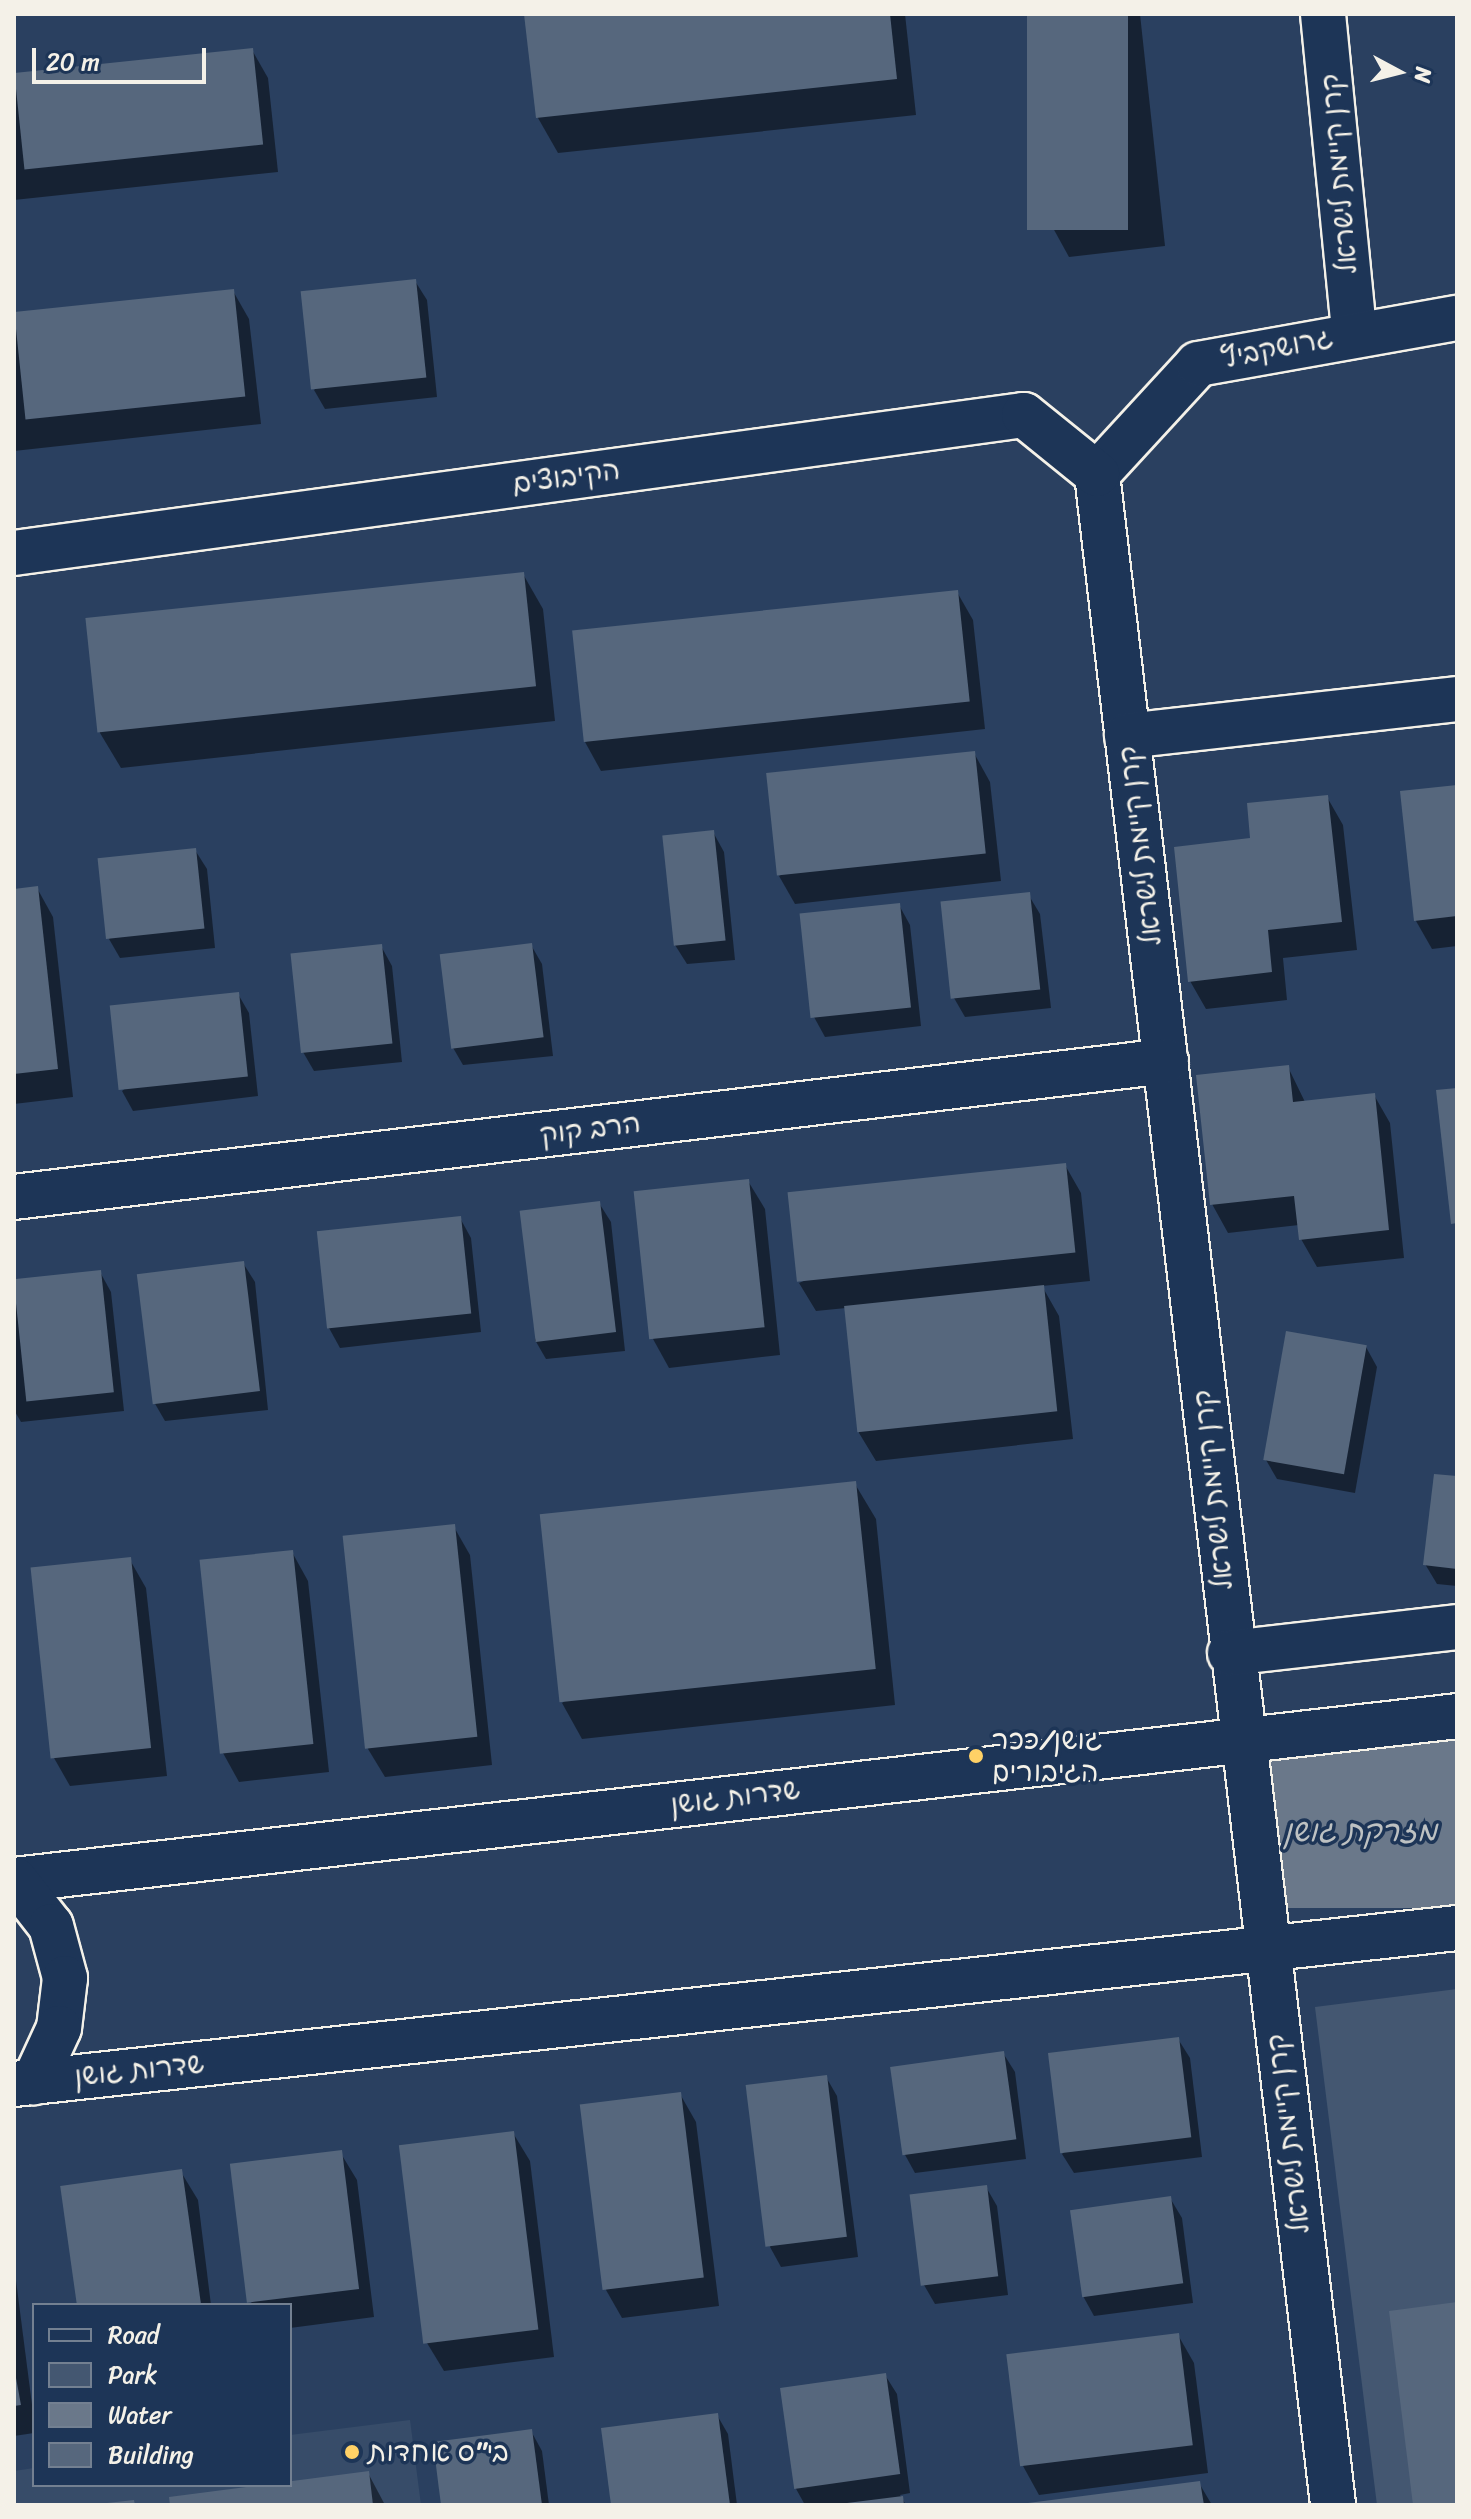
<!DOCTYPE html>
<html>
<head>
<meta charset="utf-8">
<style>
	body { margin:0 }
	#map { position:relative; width:1471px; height:2519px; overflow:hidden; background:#2a4060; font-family:Sriracha,"Playpen Sans Hebrew",sans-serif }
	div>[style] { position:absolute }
	.built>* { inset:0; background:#374c69 }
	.green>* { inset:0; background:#445771 }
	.water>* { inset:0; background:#6a788a; transform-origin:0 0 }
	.shadow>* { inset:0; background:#0007 }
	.building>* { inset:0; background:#56677d; transform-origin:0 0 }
	.roads { filter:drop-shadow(2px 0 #f4f1e8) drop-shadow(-2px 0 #f4f1e8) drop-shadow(0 2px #f4f1e8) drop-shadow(0 -2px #f4f1e8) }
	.minor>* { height:44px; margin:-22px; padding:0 22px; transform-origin:22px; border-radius:22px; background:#1d3557 }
	.dots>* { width:22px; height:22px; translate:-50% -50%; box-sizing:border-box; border:4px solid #1d3557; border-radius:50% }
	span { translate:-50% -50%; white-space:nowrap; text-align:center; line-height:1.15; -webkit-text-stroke:7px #1d3557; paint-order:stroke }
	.street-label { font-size:28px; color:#f4f1e8 }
	.poi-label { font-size:28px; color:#f4f1e8 }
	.left { translate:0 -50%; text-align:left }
	.water-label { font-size:30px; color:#bdc1c2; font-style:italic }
	.frame { position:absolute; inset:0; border:16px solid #f4f1e8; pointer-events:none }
	.legend { position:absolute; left:32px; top:2303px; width:260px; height:184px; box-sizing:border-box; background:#1d3557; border:2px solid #738091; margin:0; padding:10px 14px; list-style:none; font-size:24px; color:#f4f1e8 }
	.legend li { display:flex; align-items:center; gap:16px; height:40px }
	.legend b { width:40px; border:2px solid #738091 }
	.north { position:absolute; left:1359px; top:32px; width:80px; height:80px; -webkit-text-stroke:6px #1d3557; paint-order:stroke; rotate:97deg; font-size:22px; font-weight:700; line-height:32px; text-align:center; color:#f4f1e8 }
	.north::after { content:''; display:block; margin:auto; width:28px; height:36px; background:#f4f1e8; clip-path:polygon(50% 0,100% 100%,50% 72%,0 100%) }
	.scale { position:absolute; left:32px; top:48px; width:174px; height:36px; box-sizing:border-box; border:4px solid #f4f1e8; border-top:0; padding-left:10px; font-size:24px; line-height:28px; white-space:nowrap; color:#f4f1e8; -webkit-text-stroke:6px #1d3557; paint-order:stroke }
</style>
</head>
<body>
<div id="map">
	<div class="built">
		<div style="clip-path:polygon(410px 2420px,421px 2505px,14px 2505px,14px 2471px,34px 2468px,34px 2485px,290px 2485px,290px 2435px)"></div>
	</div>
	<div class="green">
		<div style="clip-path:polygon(1457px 1989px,1457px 2505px,1377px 2505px,1315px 2007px)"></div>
	</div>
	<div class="water">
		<div style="left:1457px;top:1732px;width:176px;height:199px;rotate:90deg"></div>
	</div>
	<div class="shadow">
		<div style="clip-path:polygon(526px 14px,905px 14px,916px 115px,558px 153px,538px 118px)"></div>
		<div style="clip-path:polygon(1030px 14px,1140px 14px,1165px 246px,1069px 257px,1053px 228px)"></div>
		<div style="clip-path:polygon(252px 50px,268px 78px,278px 172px,14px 200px,14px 76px)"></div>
		<div style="clip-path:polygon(415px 281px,427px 300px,437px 397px,325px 409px,314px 390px)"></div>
		<div style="clip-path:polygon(233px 291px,249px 319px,261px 424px,14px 451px,14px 315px)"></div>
		<div style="clip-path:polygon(523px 574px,543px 609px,555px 721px,121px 768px,100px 733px,88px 621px)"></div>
		<div style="clip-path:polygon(957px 592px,973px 620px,985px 729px,601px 771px,585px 742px)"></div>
		<div style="clip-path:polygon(974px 753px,990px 782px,1001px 881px,795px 904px,779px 876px)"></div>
		<div style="clip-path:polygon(1457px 787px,1457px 946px,1432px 949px,1416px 921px)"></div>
		<div style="clip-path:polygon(1327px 797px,1343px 825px,1357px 950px,1283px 958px,1287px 1000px,1206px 1009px,1190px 981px,1252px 840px)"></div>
		<div style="clip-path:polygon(713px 832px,724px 852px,735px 960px,687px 964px,675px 945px,664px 838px)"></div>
		<div style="clip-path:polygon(195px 850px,207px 869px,215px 948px,120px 958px,109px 939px)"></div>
		<div style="clip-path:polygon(37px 888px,53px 917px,73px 1097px,14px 1104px,14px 891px)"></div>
		<div style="clip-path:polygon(1028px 894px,1040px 914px,1051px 1008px,965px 1017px,954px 998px)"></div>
		<div style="clip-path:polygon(899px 905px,910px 925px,921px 1026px,825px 1037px,814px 1017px)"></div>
		<div style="clip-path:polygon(531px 945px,542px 964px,553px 1056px,463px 1065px,452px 1046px)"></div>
		<div style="clip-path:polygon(381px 946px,392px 966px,402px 1062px,314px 1071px,303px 1052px)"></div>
		<div style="clip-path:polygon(238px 994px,249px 1013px,258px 1096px,133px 1111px,122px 1091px)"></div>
		<div style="clip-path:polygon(1288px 1067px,1305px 1102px,1374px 1095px,1390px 1123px,1404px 1258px,1317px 1267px,1301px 1239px,1299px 1225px,1228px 1233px,1212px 1204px)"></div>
		<div style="clip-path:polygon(1065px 1165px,1081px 1193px,1090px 1281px,1042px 1286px,1059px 1316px,1073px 1439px,876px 1461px,859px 1433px,846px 1308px,816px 1311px,799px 1283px)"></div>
		<div style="clip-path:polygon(748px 1181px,765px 1209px,780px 1355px,669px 1368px,653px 1339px)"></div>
		<div style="clip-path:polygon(599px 1203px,611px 1222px,625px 1351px,546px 1359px,535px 1340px)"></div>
		<div style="clip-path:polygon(460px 1218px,471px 1238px,481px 1332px,340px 1348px,329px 1328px)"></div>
		<div style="clip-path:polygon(243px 1263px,255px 1282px,268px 1410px,165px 1421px,154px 1402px)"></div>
		<div style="clip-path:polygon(100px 1272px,111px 1292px,124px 1411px,21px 1422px,14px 1410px,14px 1282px)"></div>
		<div style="clip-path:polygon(1366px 1347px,1377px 1367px,1355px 1493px,1277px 1479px,1266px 1460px)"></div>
		<div style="clip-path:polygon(1457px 1478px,1457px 1586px,1437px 1584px,1425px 1564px)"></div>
		<div style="clip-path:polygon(855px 1484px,876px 1519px,895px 1705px,582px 1739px,562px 1703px)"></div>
		<div style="clip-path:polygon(454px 1527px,470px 1555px,492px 1765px,385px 1777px,368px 1749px)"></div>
		<div style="clip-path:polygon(292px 1552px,308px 1581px,329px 1772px,239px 1782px,223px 1753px)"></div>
		<div style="clip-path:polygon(130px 1560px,146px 1588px,167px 1776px,70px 1786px,54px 1758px)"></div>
		<div style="clip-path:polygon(1178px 2039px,1190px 2058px,1202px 2157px,1074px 2173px,1062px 2154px)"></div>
		<div style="clip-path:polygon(1003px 2053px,1015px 2072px,1026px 2159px,915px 2173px,904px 2153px)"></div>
		<div style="clip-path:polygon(826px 2077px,837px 2096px,858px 2257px,781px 2267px,770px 2247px)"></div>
		<div style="clip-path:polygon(680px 2094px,696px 2122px,719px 2306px,622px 2318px,606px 2290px)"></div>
		<div style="clip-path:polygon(513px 2133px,530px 2161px,554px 2357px,444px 2371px,427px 2343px)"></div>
		<div style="clip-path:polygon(340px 2152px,357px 2180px,374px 2317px,290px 2328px,290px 2305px,251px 2303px)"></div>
		<div style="clip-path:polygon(181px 2172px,198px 2200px,211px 2305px,78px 2305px)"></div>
		<div style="clip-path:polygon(986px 2187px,997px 2206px,1008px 2295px,935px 2304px,924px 2285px)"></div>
		<div style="clip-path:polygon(1170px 2198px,1182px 2218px,1193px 2303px,1094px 2316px,1083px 2296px)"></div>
		<div style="clip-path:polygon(14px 2265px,34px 2420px,34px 2433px,14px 2436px)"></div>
		<div style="clip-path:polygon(1178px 2335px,1194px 2363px,1208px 2473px,1039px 2495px,1023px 2466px)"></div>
		<div style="clip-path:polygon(885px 2375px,897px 2394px,910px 2493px,900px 2495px,906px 2505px,805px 2505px,795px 2487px)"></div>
		<div style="clip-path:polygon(717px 2415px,728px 2434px,737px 2505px,613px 2505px)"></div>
		<div style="clip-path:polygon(531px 2431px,542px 2451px,549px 2505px,443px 2505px)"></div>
		<div style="clip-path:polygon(368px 2473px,385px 2505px,172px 2505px)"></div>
		<div style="clip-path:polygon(1199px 2483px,1212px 2505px,1029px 2505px)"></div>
	</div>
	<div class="building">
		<div style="clip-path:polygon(524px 14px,890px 14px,897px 79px,536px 118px)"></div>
		<div style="left:1027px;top:14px;width:101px;height:216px"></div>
		<div style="left:253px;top:48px;width:97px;height:240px;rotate:84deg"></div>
		<div style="left:416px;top:279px;width:99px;height:116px;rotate:84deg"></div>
		<div style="left:234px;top:289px;width:108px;height:221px;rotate:84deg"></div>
		<div style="left:524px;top:572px;width:115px;height:441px;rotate:84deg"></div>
		<div style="left:958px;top:590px;width:112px;height:388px;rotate:84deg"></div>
		<div style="left:975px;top:751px;width:103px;height:210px;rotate:84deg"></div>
		<div style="clip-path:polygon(1457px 785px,1457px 916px,1414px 921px,1400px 791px)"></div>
		<div style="clip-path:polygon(1328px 795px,1342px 922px,1268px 930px,1272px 972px,1188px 982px,1174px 847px,1250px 838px,1247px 803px)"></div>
		<div style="left:714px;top:830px;width:111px;height:52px;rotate:84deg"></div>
		<div style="left:196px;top:848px;width:81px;height:99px;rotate:84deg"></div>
		<div style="clip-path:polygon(38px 886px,58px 1069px,14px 1074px,14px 889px)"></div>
		<div style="left:1030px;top:892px;width:98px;height:90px;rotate:84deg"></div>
		<div style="left:900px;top:903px;width:105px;height:101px;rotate:84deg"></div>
		<div style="left:532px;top:943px;width:95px;height:93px;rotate:83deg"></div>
		<div style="left:382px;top:944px;width:100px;height:92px;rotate:84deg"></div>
		<div style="left:239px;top:992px;width:85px;height:130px;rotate:84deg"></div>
		<div style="clip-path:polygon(1289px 1065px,1293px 1102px,1375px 1093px,1389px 1230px,1299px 1240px,1294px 1196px,1210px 1205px,1196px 1075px)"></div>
		<div style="clip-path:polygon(1457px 1088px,1457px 1223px,1451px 1224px,1436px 1090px)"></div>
		<div style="left:1066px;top:1163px;width:90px;height:280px;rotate:84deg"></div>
		<div style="left:749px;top:1179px;width:149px;height:116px;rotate:84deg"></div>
		<div style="left:600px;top:1201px;width:132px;height:81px;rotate:83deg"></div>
		<div style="left:461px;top:1216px;width:98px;height:145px;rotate:84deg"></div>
		<div style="left:244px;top:1261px;width:131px;height:108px;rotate:83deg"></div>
		<div style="left:101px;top:1270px;width:123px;height:88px;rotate:84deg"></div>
		<div style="left:1044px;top:1285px;width:127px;height:201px;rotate:84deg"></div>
		<div style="left:1286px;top:1331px;width:82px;height:131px;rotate:10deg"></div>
		<div style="clip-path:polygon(1434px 1474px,1457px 1476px,1457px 1569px,1423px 1565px)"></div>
		<div style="left:856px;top:1481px;width:189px;height:318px;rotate:84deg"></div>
		<div style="left:455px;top:1524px;width:214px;height:113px;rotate:84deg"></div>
		<div style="left:293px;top:1550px;width:195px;height:94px;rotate:84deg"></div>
		<div style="left:131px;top:1557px;width:192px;height:101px;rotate:84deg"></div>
		<div style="left:1179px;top:2037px;width:101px;height:132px;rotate:83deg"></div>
		<div style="left:1004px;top:2051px;width:89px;height:115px;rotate:82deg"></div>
		<div style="left:827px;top:2075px;width:163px;height:82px;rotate:83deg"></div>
		<div style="left:681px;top:2092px;width:187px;height:102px;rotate:83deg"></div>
		<div style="left:514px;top:2131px;width:200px;height:116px;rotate:83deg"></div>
		<div style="left:342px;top:2150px;width:140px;height:113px;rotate:83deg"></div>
		<div style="left:182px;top:2169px;width:137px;height:123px;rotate:82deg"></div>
		<div style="left:987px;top:2185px;width:92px;height:78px;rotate:83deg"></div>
		<div style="left:1171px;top:2196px;width:88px;height:102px;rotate:82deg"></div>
		<div style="clip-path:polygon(1457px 2302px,1457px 2505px,1413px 2505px,1389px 2311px)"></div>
		<div style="left:1179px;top:2333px;width:113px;height:174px;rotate:83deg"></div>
		<div style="clip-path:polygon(14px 2367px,21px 2405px,14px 2406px)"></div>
		<div style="left:886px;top:2373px;width:102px;height:107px;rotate:82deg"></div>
		<div style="clip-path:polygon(718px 2413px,730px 2505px,611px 2505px,601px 2428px)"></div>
		<div style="clip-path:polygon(532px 2429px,542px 2505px,441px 2505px,433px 2442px)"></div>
		<div style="clip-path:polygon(369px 2471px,373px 2505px,170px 2505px,169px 2497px)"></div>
		<div style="clip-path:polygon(1200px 2481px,1204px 2505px,1028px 2505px,1028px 2503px)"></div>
		<div style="clip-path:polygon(903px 2496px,904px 2505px,847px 2505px,847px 2503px)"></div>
		<div style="clip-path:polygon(134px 2500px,135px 2505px,107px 2505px,107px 2503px)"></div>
	</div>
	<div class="roads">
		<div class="minor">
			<div style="left:1323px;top:14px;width:321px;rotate:84.4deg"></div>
			<div style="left:1097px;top:474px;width:2045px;rotate:83.37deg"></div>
			<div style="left:1097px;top:474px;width:149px;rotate:-47.4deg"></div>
			<div style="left:1198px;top:364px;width:263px;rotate:-10.1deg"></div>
			<div style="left:14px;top:553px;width:1019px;rotate:-7.78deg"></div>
			<div style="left:1024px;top:415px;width:94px;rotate:38.9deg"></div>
			<div style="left:1127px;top:736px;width:332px;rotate:-6.4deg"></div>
			<div style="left:14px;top:1197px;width:1160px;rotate:-6.73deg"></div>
			<div style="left:1230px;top:1653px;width:228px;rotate:-6.5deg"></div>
			<div style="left:14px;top:1880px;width:1452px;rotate:-6.48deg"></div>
			<div style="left:15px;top:1880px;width:58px;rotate:52deg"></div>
			<div style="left:51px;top:1926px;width:54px;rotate:74.9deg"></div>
			<div style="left:65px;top:1978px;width:50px;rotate:96.8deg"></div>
			<div style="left:59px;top:2028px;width:60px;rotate:114.8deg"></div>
			<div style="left:14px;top:2084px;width:1451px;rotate:-6.17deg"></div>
		</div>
	</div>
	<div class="dots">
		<div style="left:976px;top:1756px;background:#ffd166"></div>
		<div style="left:352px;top:2452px;background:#ffd166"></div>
	</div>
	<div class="street-label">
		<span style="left:1339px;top:174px;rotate:-95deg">קרן קיימת לישראל</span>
		<span style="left:1277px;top:348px;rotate:-11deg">גרושקביץ</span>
		<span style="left:566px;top:477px;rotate:-8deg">הקיבוצים</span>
		<span style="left:1140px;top:846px;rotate:-97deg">קרן קיימת לישראל</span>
		<span style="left:590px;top:1129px;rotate:-7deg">הרב קוק</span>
		<span style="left:1213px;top:1490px;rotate:-96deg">קרן קיימת לישראל</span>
		<span style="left:735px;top:1797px;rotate:-7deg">שדרות גושן</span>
		<span style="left:139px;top:2070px;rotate:-6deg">שדרות גושן</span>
		<span style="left:1288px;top:2134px;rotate:-97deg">קרן קיימת לישראל</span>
	</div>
	<div class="poi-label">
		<span class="left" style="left:992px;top:1756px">גושן/ככר<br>הגיבורים</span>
		<span class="left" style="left:368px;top:2452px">בי"ס אחדות</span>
	</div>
	<div class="water-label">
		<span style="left:1360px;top:1831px">מזרקת גושן</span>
	</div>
	<div class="frame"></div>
	<ul class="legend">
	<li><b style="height:10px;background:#1d3557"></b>Road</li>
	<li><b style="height:22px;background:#445771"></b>Park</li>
	<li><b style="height:22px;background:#6a788a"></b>Water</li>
	<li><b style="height:22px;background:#56677d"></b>Building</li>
	</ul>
	<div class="north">N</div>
	<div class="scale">20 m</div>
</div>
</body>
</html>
